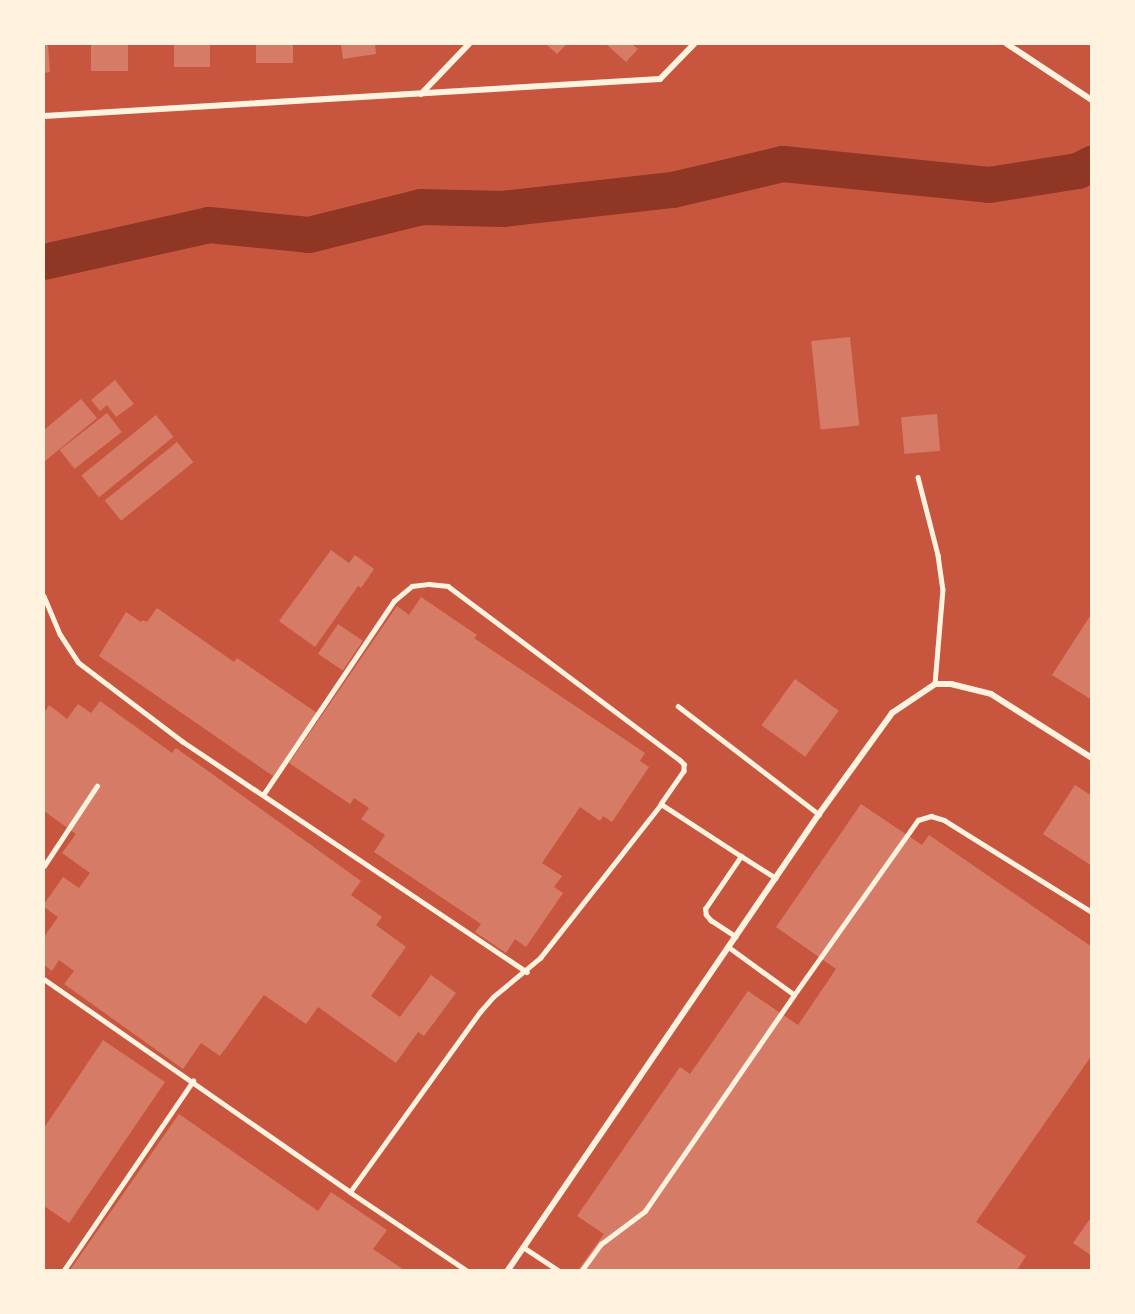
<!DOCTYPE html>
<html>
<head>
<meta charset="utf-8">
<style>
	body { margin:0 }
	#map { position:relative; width:1135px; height:1314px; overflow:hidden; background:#c8553d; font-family:"Nunito Sans",sans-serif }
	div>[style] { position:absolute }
	.river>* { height:36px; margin:-18px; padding:0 18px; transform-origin:18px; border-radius:18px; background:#8f3625 }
	.building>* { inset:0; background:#d67c66; transform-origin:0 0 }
	.service>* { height:4.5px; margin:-2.25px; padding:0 2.25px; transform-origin:2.25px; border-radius:2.25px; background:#fff3e0 }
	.minor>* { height:6px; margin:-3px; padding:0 3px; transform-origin:3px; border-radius:3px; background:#fff3e0 }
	span { translate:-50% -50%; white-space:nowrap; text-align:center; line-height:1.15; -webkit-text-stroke:4.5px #fff3e0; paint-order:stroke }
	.frame { position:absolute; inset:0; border:45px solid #fff3e0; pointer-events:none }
</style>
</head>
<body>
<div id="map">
	<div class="river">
		<div style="left:44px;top:262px;width:169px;rotate:-12.6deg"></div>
		<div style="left:209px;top:225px;width:100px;rotate:5.7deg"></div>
		<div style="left:309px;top:235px;width:115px;rotate:-14deg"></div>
		<div style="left:421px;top:207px;width:82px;rotate:1.4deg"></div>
		<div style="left:503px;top:209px;width:171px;rotate:-6.4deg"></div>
		<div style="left:673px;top:190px;width:113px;rotate:-13.3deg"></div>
		<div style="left:783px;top:164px;width:207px;rotate:5.8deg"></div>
		<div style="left:989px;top:185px;width:90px;rotate:-8.9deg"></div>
		<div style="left:1078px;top:171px;width:16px;rotate:-27deg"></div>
	</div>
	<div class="building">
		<div style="clip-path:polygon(44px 44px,48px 44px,50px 72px,44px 73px)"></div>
		<div style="left:91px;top:44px;width:37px;height:27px"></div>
		<div style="left:174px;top:44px;width:36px;height:23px"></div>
		<div style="left:256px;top:44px;width:37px;height:19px"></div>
		<div style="clip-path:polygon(341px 44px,375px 44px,376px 54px,343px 59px)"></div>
		<div style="clip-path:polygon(546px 44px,567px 44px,557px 54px)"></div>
		<div style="clip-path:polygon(606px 44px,632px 44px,638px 49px,626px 62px)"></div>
		<div style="left:850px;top:337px;width:89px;height:39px;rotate:84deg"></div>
		<div style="clip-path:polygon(115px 380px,134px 404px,116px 417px,107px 405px,100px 411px,91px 400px)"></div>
		<div style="clip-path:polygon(81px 399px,97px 418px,44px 462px,44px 430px)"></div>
		<div style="left:107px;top:413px;width:24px;height:60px;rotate:52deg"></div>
		<div style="left:937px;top:414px;width:37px;height:36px;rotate:85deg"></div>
		<div style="left:156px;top:415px;width:28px;height:96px;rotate:51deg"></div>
		<div style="left:177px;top:442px;width:26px;height:93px;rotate:51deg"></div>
		<div style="clip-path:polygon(331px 550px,349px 563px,355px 555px,374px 569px,361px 588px,358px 586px,315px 647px,279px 621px)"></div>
		<div style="clip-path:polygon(421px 597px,477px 635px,474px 638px,645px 753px,640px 761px,649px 767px,612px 822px,603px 816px,600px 821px,580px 807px,542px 863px,562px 876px,554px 887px,563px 893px,526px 947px,515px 939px,506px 953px,475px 932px,481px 924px,374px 852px,385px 835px,361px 819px,369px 808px,354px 798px,350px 804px,289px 763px,397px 606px,409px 615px)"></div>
		<div style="clip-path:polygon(157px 608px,234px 662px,237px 658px,317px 713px,273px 776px,99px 656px,126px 612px,141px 622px,143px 620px,147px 622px)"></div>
		<div style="clip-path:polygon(1092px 613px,1092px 700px,1052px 675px)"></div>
		<div style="left:338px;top:624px;width:30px;height:36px;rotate:34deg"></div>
		<div style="left:795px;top:679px;width:54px;height:57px;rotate:36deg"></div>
		<div style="clip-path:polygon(100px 701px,172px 753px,176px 748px,361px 881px,351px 895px,382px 917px,376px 925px,406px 947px,371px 996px,400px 1017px,431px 975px,456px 993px,424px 1036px,418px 1032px,396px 1063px,318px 1007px,306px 1024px,264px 995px,220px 1056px,201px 1043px,183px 1069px,64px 984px,74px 971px,59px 960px,52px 971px,44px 965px,44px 937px,58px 917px,44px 907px,44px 904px,63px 877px,79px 888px,90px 873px,62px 853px,76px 834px,44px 811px,44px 713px,49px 705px,67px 719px,78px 704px,91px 713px)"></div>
		<div style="clip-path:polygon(1075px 785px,1092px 796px,1092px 866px,1043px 834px)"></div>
		<div style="clip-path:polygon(861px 804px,922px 845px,929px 835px,1092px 947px,1092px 1055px,976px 1222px,1026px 1256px,1017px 1270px,578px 1270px,604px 1234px,577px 1216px,680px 1067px,690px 1074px,748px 991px,798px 1025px,836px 969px,776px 927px)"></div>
		<div style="clip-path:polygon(103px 1040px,165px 1082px,69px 1223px,44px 1206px,44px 1128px)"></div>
		<div style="clip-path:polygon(179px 1114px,318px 1211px,331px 1192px,387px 1230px,373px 1249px,404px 1270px,70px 1270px)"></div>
		<div style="clip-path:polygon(1092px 1216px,1092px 1256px,1073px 1243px)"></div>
	</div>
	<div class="service">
		<div style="left:918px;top:477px;width:81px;rotate:75.6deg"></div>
		<div style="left:938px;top:555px;width:34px;rotate:82deg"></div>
		<div style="left:943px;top:589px;width:95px;rotate:94.8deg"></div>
		<div style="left:44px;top:596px;width:41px;rotate:67.2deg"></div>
		<div style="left:60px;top:634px;width:33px;rotate:57deg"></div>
		<div style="left:78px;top:662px;width:131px;rotate:37.2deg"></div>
		<div style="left:182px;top:741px;width:415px;rotate:33.8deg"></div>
		<div style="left:678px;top:706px;width:178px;rotate:37.5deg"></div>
		<div style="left:263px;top:795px;width:234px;rotate:-56deg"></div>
		<div style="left:394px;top:601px;width:23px;rotate:-40deg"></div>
		<div style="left:412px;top:586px;width:17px;rotate:-7deg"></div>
		<div style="left:429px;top:584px;width:19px;rotate:6deg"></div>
		<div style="left:448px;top:586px;width:290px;rotate:36.9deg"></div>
		<div style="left:680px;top:760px;width:6px;rotate:45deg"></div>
		<div style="left:684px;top:764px;width:7px;rotate:90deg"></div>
		<div style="left:684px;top:771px;width:40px;rotate:124.9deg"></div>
		<div style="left:44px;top:866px;width:96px;rotate:-56.5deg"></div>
		<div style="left:736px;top:937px;width:30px;rotate:-147deg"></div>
		<div style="left:711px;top:921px;width:8px;rotate:-130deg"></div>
		<div style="left:706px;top:915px;width:6px;rotate:-99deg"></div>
		<div style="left:705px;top:909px;width:64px;rotate:-55.8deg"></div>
		<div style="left:741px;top:856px;width:41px;rotate:32.2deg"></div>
		<div style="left:44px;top:979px;width:373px;rotate:34.8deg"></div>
		<div style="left:350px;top:1192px;width:222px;rotate:-54.2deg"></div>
		<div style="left:480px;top:1012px;width:20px;rotate:-49deg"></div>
		<div style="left:493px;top:997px;width:61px;rotate:-39.7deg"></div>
		<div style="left:540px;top:958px;width:196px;rotate:-51.8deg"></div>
		<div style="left:661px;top:804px;width:95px;rotate:33deg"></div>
		<div style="left:794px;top:995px;width:214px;rotate:-54.7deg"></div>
		<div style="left:918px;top:820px;width:14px;rotate:-17deg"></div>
		<div style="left:931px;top:816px;width:14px;rotate:17deg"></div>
		<div style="left:944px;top:820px;width:174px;rotate:31.9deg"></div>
		<div style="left:350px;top:1192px;width:140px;rotate:33.9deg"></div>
		<div style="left:523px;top:1247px;width:42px;rotate:33.3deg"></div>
		<div style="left:64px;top:1270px;width:229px;rotate:-55.7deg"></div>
		<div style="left:582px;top:1270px;width:32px;rotate:-54deg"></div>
		<div style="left:601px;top:1244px;width:55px;rotate:-36.9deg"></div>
		<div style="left:645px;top:1211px;width:262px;rotate:-55.4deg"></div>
		<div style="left:794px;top:995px;width:80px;rotate:-144.1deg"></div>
	</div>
	<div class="minor">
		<div style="left:1007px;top:44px;width:102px;rotate:33.4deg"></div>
		<div style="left:421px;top:94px;width:69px;rotate:-46.2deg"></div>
		<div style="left:44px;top:116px;width:617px;rotate:-3.44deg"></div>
		<div style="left:660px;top:79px;width:49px;rotate:-45.8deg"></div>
		<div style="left:508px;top:1270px;width:552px;rotate:-55.71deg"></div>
		<div style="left:819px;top:814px;width:125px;rotate:-54.1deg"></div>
		<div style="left:892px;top:713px;width:52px;rotate:-34deg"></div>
		<div style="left:935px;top:684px;width:16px"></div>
		<div style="left:951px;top:684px;width:41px;rotate:14deg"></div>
		<div style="left:991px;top:694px;width:120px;rotate:32.4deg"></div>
	</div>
	<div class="frame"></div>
</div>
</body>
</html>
